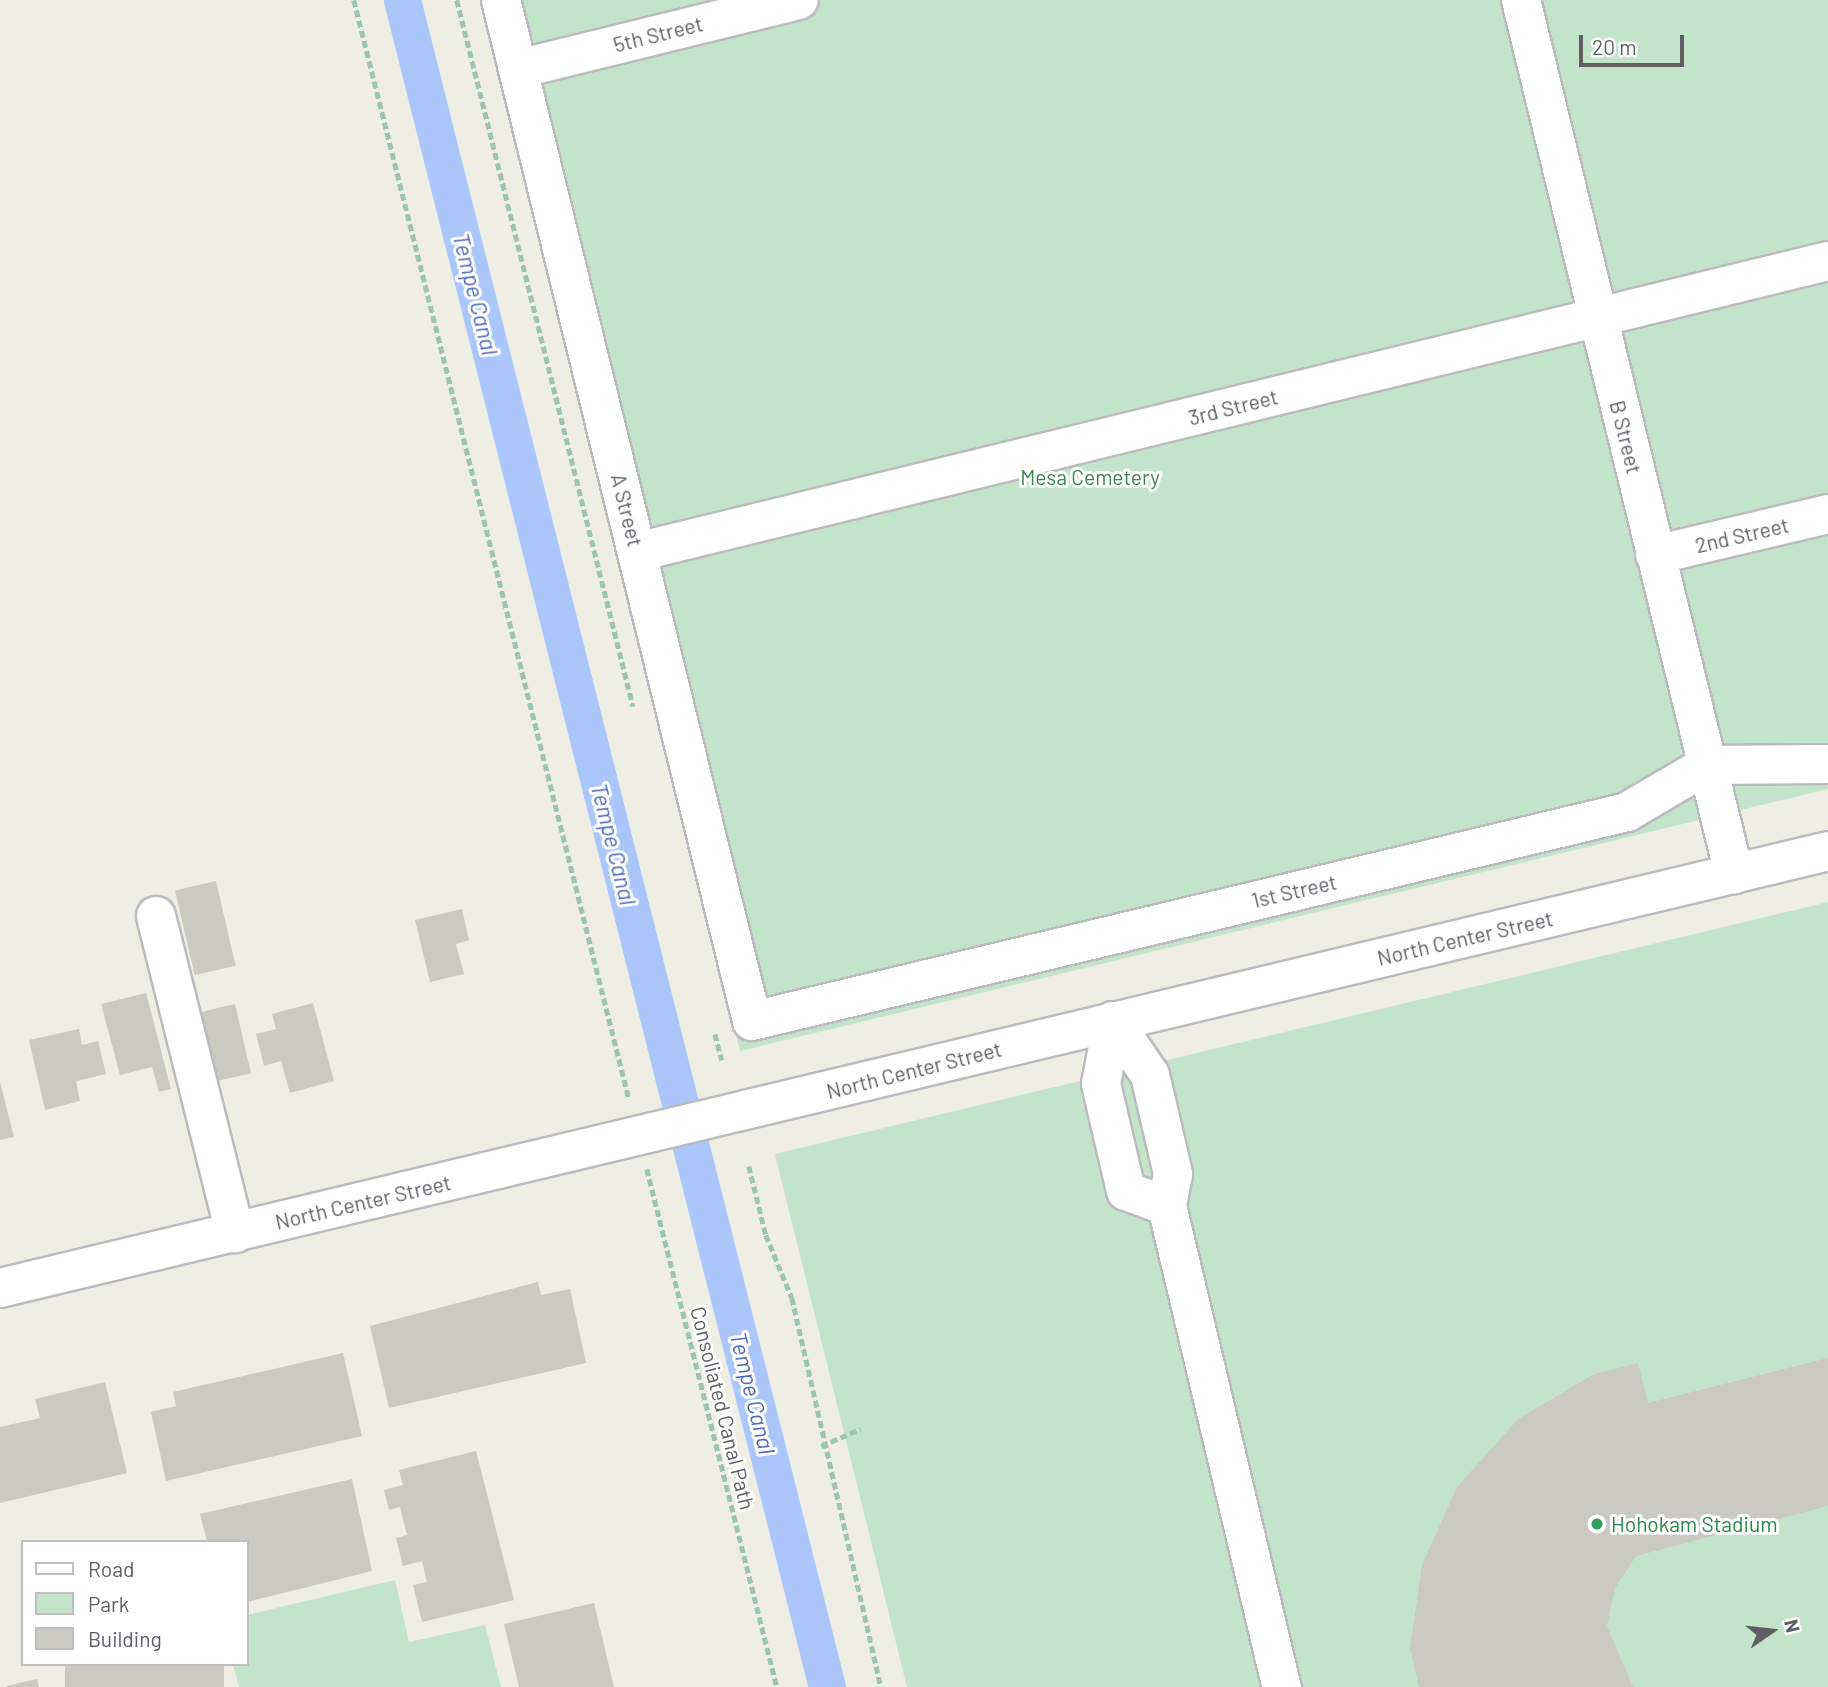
<!DOCTYPE html>
<html>
<head>
<meta charset="utf-8">
<style>
	body { margin:0 }
	#map { position:relative; width:1828px; height:1687px; overflow:hidden; background:#eeeee5; font-family:Barlow,sans-serif }
	div>[style] { position:absolute }
	.green>* { inset:0; background:#c4e4ca }
	.canal>* { height:37px; margin:-18.5px; padding:0 18.5px; transform-origin:18.5px; border-radius:18.5px; background:#aac6fa }
	.building>* { inset:0; background:#cac9c2; transform-origin:0 0 }
	.path>* { height:4.5px; margin-top:-2.25px; transform-origin:0; background:repeating-linear-gradient(90deg,#9dc4b1 0 7px,transparent 0 10.5px) }
	.roads { filter:drop-shadow(2px 0 #babbc0) drop-shadow(-2px 0 #babbc0) drop-shadow(0 2px #babbc0) drop-shadow(0 -2px #babbc0) }
	.minor>* { height:38px; margin:-19px; padding:0 19px; transform-origin:19px; border-radius:19px; background:#fff }
	.dots>* { width:19px; height:19px; translate:-50% -50%; box-sizing:border-box; border:4px solid #fff; border-radius:50% }
	span { translate:-50% -50%; white-space:nowrap; text-align:center; line-height:1.15; -webkit-text-stroke:6px #fff; paint-order:stroke }
	.street-label { font-size:21px; color:#5d5f65 }
	.park-label { font-size:21px; color:#3b854f }
	.leisure-label { font-size:21px; color:#27864d }
	.left { translate:0 -50%; text-align:left }
	.water-label { font-size:23px; color:#4d6cbc; font-style:italic }
	.legend { position:absolute; left:21px; top:1540px; width:228px; height:126px; box-sizing:border-box; background:#fff; border:2px solid #bebfc1; margin:0; padding:9px 12px; list-style:none; font-size:21px; color:#5d5f65 }
	.legend li { display:flex; align-items:center; gap:14px; height:35px }
	.legend b { width:35px; border:2px solid #bebfc1 }
	.north { position:absolute; left:1737px; top:1596px; width:70px; height:70px; -webkit-text-stroke:5px #fff; paint-order:stroke; rotate:76deg; font-size:19px; font-weight:700; line-height:28px; text-align:center; color:#5d5f65 }
	.north::after { content:''; display:block; margin:auto; width:24px; height:32px; background:#5d5f65; clip-path:polygon(50% 0,100% 100%,50% 72%,0 100%) }
	.scale { position:absolute; left:1579px; top:35px; width:105px; height:32px; box-sizing:border-box; border:4px solid #5d5f65; border-top:0; padding-left:9px; font-size:21px; line-height:24px; white-space:nowrap; color:#5d5f65; -webkit-text-stroke:5px #fff; paint-order:stroke }
</style>
</head>
<body>
<div id="map">
	<div class="green">
		<div style="clip-path:polygon(482px 0,1828px 0,1828px 789px,740px 1051px)"></div>
		<div style="clip-path:polygon(1828px 902px,1828px 1687px,907px 1687px,775px 1154px)"></div>
		<div style="clip-path:polygon(395px 1580px,409px 1642px,485px 1625px,501px 1687px,239px 1687px,233px 1664px,247px 1664px,247px 1615px)"></div>
	</div>
	<div class="canal">
		<div style="left:402px;top:0;width:1740px;rotate:75.86deg"></div>
	</div>
	<div class="building">
		<div style="left:216px;top:881px;width:87px;height:42px;rotate:77deg"></div>
		<div style="clip-path:polygon(462px 909px,469px 940px,456px 944px,464px 974px,430px 982px,415px 920px)"></div>
		<div style="clip-path:polygon(146px 993px,171px 1089px,159px 1092px,152px 1067px,120px 1075px,101px 1004px)"></div>
		<div style="clip-path:polygon(313px 1003px,334px 1081px,290px 1093px,281px 1061px,264px 1066px,256px 1034px,276px 1029px,272px 1014px)"></div>
		<div style="left:235px;top:1004px;width:71px;height:44px;rotate:77deg"></div>
		<div style="clip-path:polygon(79px 1029px,82px 1045px,98px 1041px,106px 1074px,76px 1081px,80px 1101px,45px 1110px,29px 1040px)"></div>
		<div style="clip-path:polygon(0 1082px,14px 1137px,0 1140px)"></div>
		<div style="clip-path:polygon(538px 1282px,541px 1295px,570px 1289px,586px 1363px,389px 1408px,370px 1326px)"></div>
		<div style="clip-path:polygon(343px 1353px,362px 1436px,166px 1481px,151px 1412px,176px 1406px,173px 1392px)"></div>
		<div style="clip-path:polygon(1828px 1358px,1828px 1506px,1636px 1556px,1615px 1588px,1607px 1626px,1633px 1687px,1419px 1687px,1410px 1648px,1422px 1565px,1457px 1487px,1518px 1419px,1594px 1374px,1638px 1363px,1648px 1403px)"></div>
		<div style="clip-path:polygon(105px 1382px,127px 1473px,0 1503px,0 1427px,40px 1418px,35px 1399px)"></div>
		<div style="clip-path:polygon(476px 1451px,514px 1600px,422px 1622px,413px 1585px,427px 1582px,422px 1561px,403px 1566px,396px 1538px,407px 1535px,400px 1507px,389px 1510px,384px 1490px,403px 1485px,399px 1470px)"></div>
		<div style="clip-path:polygon(352px 1479px,372px 1571px,247px 1602px,247px 1542px,207px 1542px,200px 1514px)"></div>
		<div style="clip-path:polygon(594px 1603px,614px 1687px,519px 1687px,504px 1624px)"></div>
		<div style="left:65px;top:1664px;width:159px;height:24px"></div>
		<div style="clip-path:polygon(37px 1679px,39px 1687px,6px 1687px,6px 1686px)"></div>
	</div>
	<div class="path">
		<div style="left:354px;top:0;width:1133px;rotate:75.95deg"></div>
		<div style="left:457px;top:0;width:728px;rotate:76deg"></div>
		<div style="left:715px;top:1034px;width:27px;rotate:75deg"></div>
		<div style="left:749px;top:1166px;width:71px;rotate:76.2deg"></div>
		<div style="left:766px;top:1235px;width:68px;rotate:67.6deg"></div>
		<div style="left:792px;top:1298px;width:399px;rotate:77.1deg"></div>
		<div style="left:647px;top:1169px;width:534px;rotate:75.91deg"></div>
		<div style="left:821px;top:1446px;width:43px;rotate:-23.6deg"></div>
	</div>
	<div class="roads">
		<div class="minor">
			<div style="left:501px;top:0;width:1051px;rotate:76.19deg"></div>
			<div style="left:752px;top:1021px;width:900px;rotate:-13.43deg"></div>
			<div style="left:1627px;top:812px;width:93px;rotate:-30.4deg"></div>
			<div style="left:1707px;top:765px;width:121px;rotate:-0.5deg"></div>
			<div style="left:1521px;top:0;width:900px;rotate:76.3deg"></div>
			<div style="left:518px;top:69px;width:289px;rotate:-13.8deg"></div>
			<div style="left:637px;top:552px;width:1226px;rotate:-13.73deg"></div>
			<div style="left:1655px;top:555px;width:178px;rotate:-13.3deg"></div>
			<div style="left:156px;top:916px;width:327px;rotate:76deg"></div>
			<div style="left:1113px;top:1021px;width:65px;rotate:55.6deg"></div>
			<div style="left:1150px;top:1075px;width:102px;rotate:76.9deg"></div>
			<div style="left:1173px;top:1174px;width:33px;rotate:101deg"></div>
			<div style="left:1167px;top:1206px;width:495px;rotate:76.6deg"></div>
			<div style="left:1113px;top:1021px;width:64px;rotate:100.8deg"></div>
			<div style="left:1101px;top:1084px;width:110px;rotate:76.8deg"></div>
			<div style="left:1126px;top:1191px;width:44px;rotate:20.1deg"></div>
			<div style="left:0;top:1288px;width:1880px;rotate:-13.44deg"></div>
		</div>
	</div>
	<div class="dots">
		<div style="left:1597px;top:1524px;background:#2e9e5b"></div>
	</div>
	<div class="street-label">
		<span style="left:658px;top:34px;rotate:-14deg">5th Street</span>
		<span style="left:1233px;top:407px;rotate:-14deg">3rd Street</span>
		<span style="left:1626px;top:437px;rotate:76deg">B Street</span>
		<span style="left:627px;top:510px;rotate:76deg">A Street</span>
		<span style="left:1742px;top:535px;rotate:-13deg">2nd Street</span>
		<span style="left:1294px;top:891px;rotate:-13deg">1st Street</span>
		<span style="left:1465px;top:938px;rotate:-13deg">North Center Street</span>
		<span style="left:914px;top:1070px;rotate:-14deg">North Center Street</span>
		<span style="left:363px;top:1202px;rotate:-13deg">North Center Street</span>
		<span style="left:723px;top:1408px;rotate:76deg">Consoliated Canal Path</span>
	</div>
	<div class="park-label">
		<span style="left:1090px;top:477px">Mesa Cemetery</span>
	</div>
	<div class="leisure-label">
		<span class="left" style="left:1611px;top:1524px">Hohokam Stadium</span>
	</div>
	<div class="water-label">
		<span style="left:476px;top:294px;rotate:76deg">Tempe Canal</span>
		<span style="left:614px;top:844px;rotate:76deg">Tempe Canal</span>
		<span style="left:753px;top:1393px;rotate:76deg">Tempe Canal</span>
	</div>
	<ul class="legend">
	<li><b style="height:9px;background:#fff"></b>Road</li>
	<li><b style="height:19px;background:#c4e4ca"></b>Park</li>
	<li><b style="height:19px;background:#cac9c2"></b>Building</li>
	</ul>
	<div class="north">N</div>
	<div class="scale">20 m</div>
</div>
</body>
</html>
